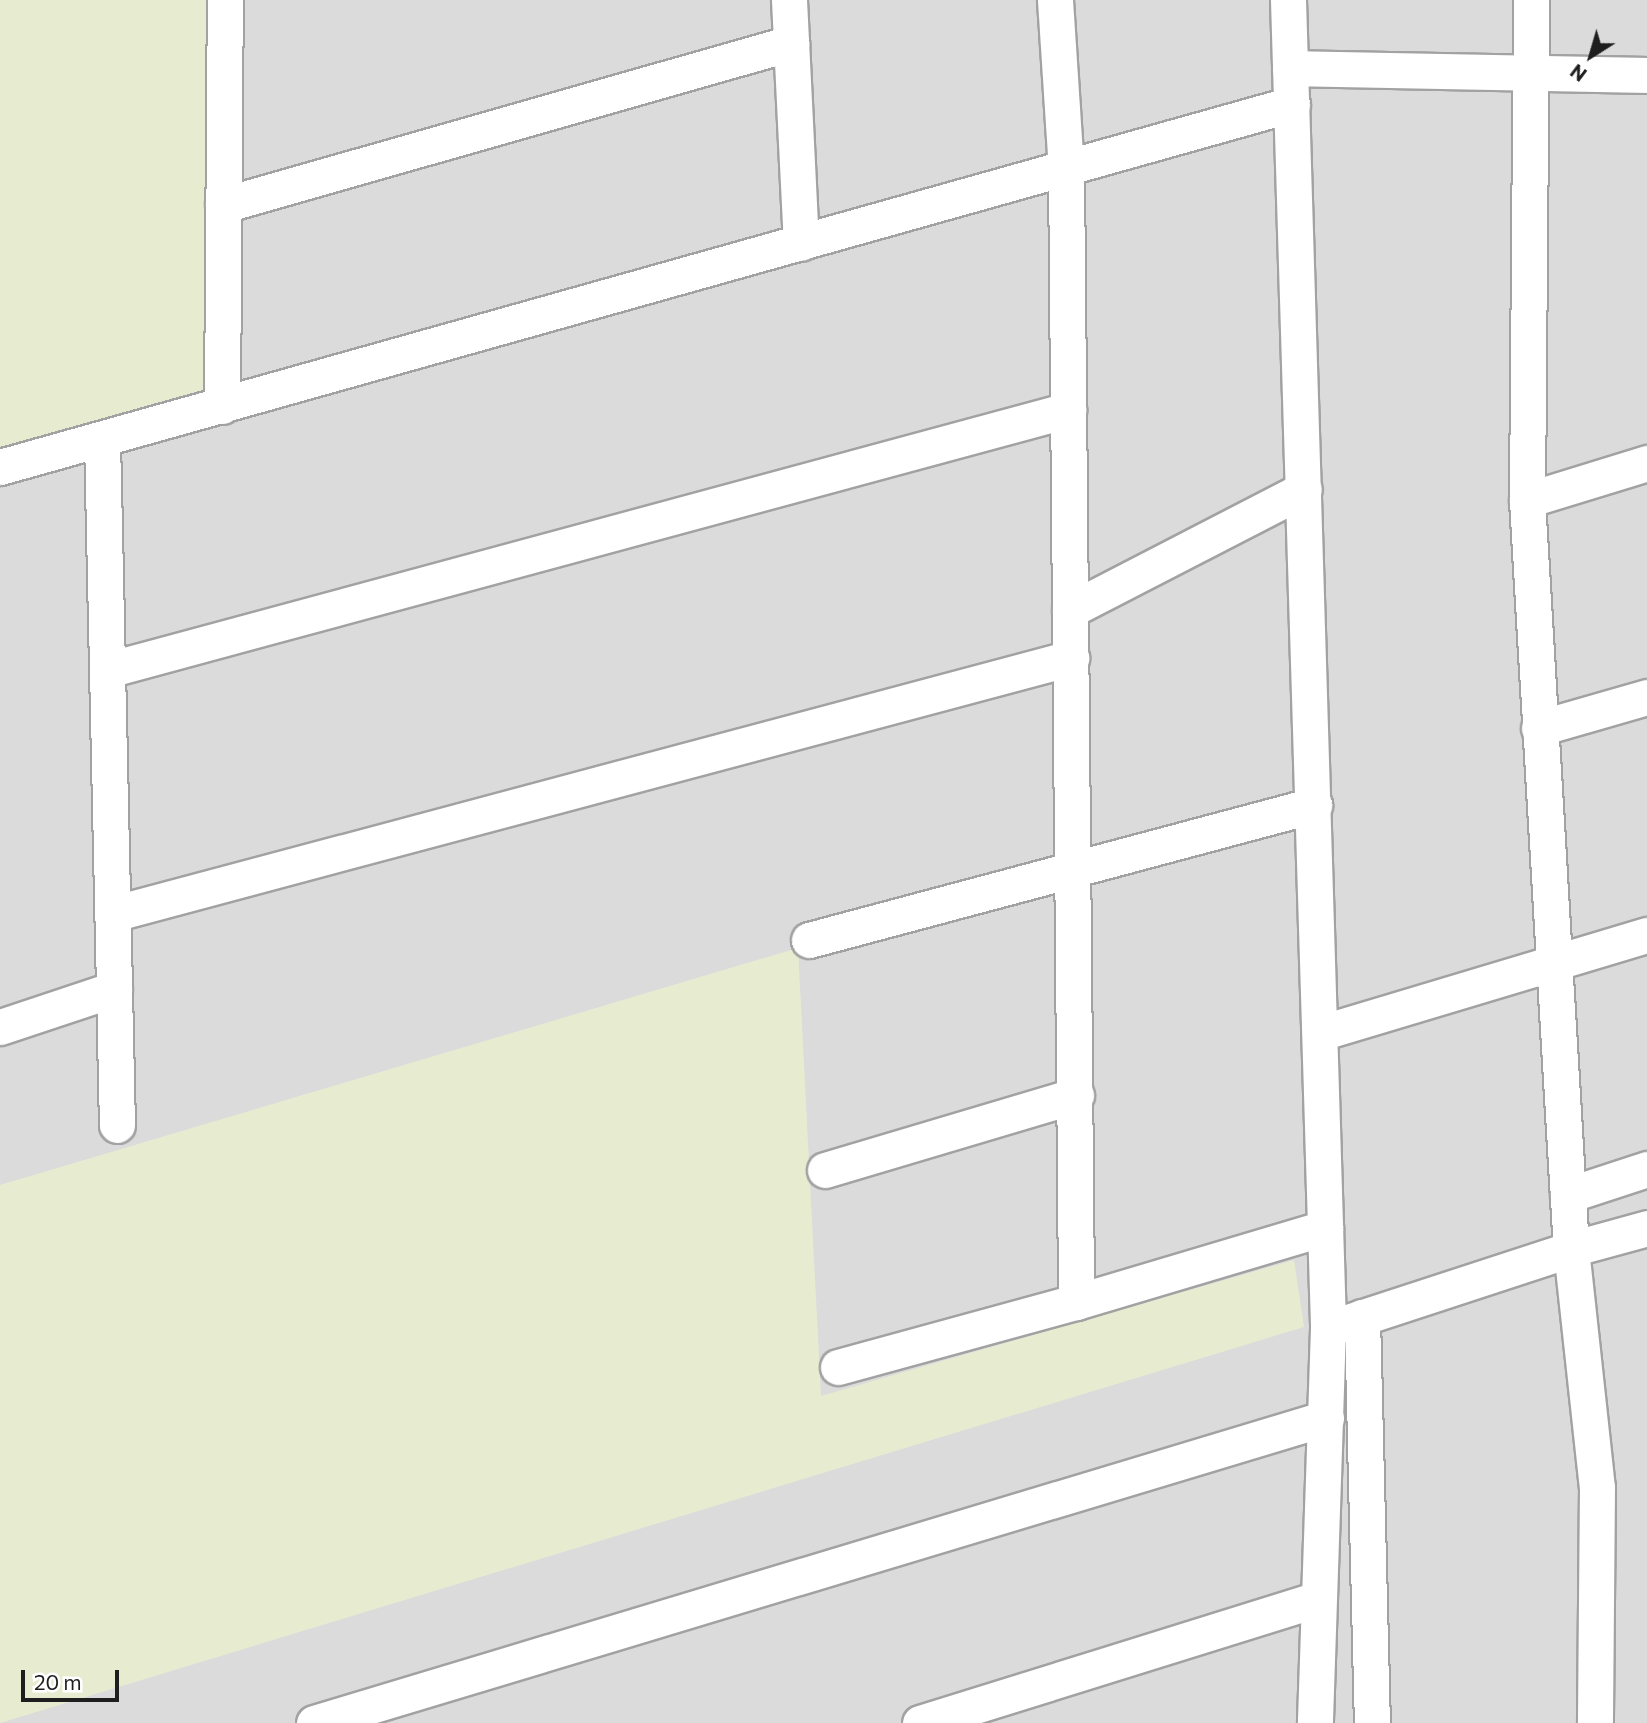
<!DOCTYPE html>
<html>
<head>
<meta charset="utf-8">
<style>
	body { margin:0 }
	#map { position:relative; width:1647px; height:1723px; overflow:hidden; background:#eeece5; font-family:Commissioner,sans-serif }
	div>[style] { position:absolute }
	.residential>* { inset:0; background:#dcdbdb; transform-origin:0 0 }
	.farmland>* { inset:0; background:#e7ecd1 }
	.roads { filter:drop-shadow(2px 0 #a2a2a2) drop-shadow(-2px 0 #a2a2a2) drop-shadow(0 2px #a2a2a2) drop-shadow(0 -2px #a2a2a2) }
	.minor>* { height:35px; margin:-17.5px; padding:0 17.5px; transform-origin:17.5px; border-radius:17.5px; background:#fff }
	span { translate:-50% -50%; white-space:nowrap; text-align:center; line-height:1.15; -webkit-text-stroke:5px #fff; paint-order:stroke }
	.north { position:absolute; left:1556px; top:21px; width:70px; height:70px; -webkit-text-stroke:5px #fff; paint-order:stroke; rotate:217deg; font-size:19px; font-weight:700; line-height:28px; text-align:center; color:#1e1e1e }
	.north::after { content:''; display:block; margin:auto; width:24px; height:32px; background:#1e1e1e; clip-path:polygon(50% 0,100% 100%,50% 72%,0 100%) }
	.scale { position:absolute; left:21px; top:1670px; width:98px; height:32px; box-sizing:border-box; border:4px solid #1e1e1e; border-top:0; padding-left:9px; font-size:21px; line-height:24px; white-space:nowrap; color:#1e1e1e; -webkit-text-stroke:5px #fff; paint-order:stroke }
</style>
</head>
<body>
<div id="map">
	<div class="residential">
		<div style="left:0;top:0;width:1647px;height:1723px"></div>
	</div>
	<div class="farmland">
		<div style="clip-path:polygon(0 0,210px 0,206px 398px,0 454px)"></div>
		<div style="clip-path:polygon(798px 948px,821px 1396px,1294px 1260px,1304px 1327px,0 1723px,0 1185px)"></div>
	</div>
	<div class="roads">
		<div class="minor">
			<div style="left:789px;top:0;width:243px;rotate:87.2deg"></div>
			<div style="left:1055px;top:0;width:168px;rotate:86.3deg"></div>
			<div style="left:1066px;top:168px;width:1134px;rotate:89.49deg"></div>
			<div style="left:1288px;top:0;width:1329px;rotate:88.27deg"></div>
			<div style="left:1328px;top:1328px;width:395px;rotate:91.9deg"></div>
			<div style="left:1531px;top:0;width:500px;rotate:90.46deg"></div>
			<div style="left:1527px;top:500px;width:750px;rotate:86.64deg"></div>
			<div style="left:1571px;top:1249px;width:239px;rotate:83.8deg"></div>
			<div style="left:1597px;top:1487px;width:236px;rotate:90.5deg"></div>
			<div style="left:1290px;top:68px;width:357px;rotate:1.1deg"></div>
			<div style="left:223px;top:205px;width:591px;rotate:-15.92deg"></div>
			<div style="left:222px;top:406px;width:406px;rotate:-89.6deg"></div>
			<div style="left:102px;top:439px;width:686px;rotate:88.75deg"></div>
			<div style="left:0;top:467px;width:1342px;rotate:-15.69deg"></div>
			<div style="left:1527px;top:500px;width:126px;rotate:-17.1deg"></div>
			<div style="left:1070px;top:610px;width:263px;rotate:-27.3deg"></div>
			<div style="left:107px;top:670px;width:996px;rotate:-15.14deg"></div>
			<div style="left:1539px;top:728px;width:112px;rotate:-16deg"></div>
			<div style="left:112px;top:914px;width:993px;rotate:-14.95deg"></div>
			<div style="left:809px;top:940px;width:523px;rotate:-14.97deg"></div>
			<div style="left:0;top:1027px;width:120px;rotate:-18.4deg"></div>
			<div style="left:1320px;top:1033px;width:341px;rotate:-16.7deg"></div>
			<div style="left:825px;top:1170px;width:262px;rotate:-16.6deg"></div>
			<div style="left:1568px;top:1195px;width:83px;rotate:-18.2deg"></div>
			<div style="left:1362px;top:1317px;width:406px;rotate:88.6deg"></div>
			<div style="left:1342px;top:1324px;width:241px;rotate:-18.1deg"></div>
			<div style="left:1571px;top:1249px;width:79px;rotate:-15.4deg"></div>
			<div style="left:838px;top:1367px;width:247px;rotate:-15.3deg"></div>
			<div style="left:1076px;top:1302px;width:260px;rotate:-16.6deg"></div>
			<div style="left:314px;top:1723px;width:1057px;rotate:-16.77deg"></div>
			<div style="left:920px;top:1723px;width:416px;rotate:-17.3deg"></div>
		</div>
	</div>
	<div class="north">N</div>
	<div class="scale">20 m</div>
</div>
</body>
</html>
